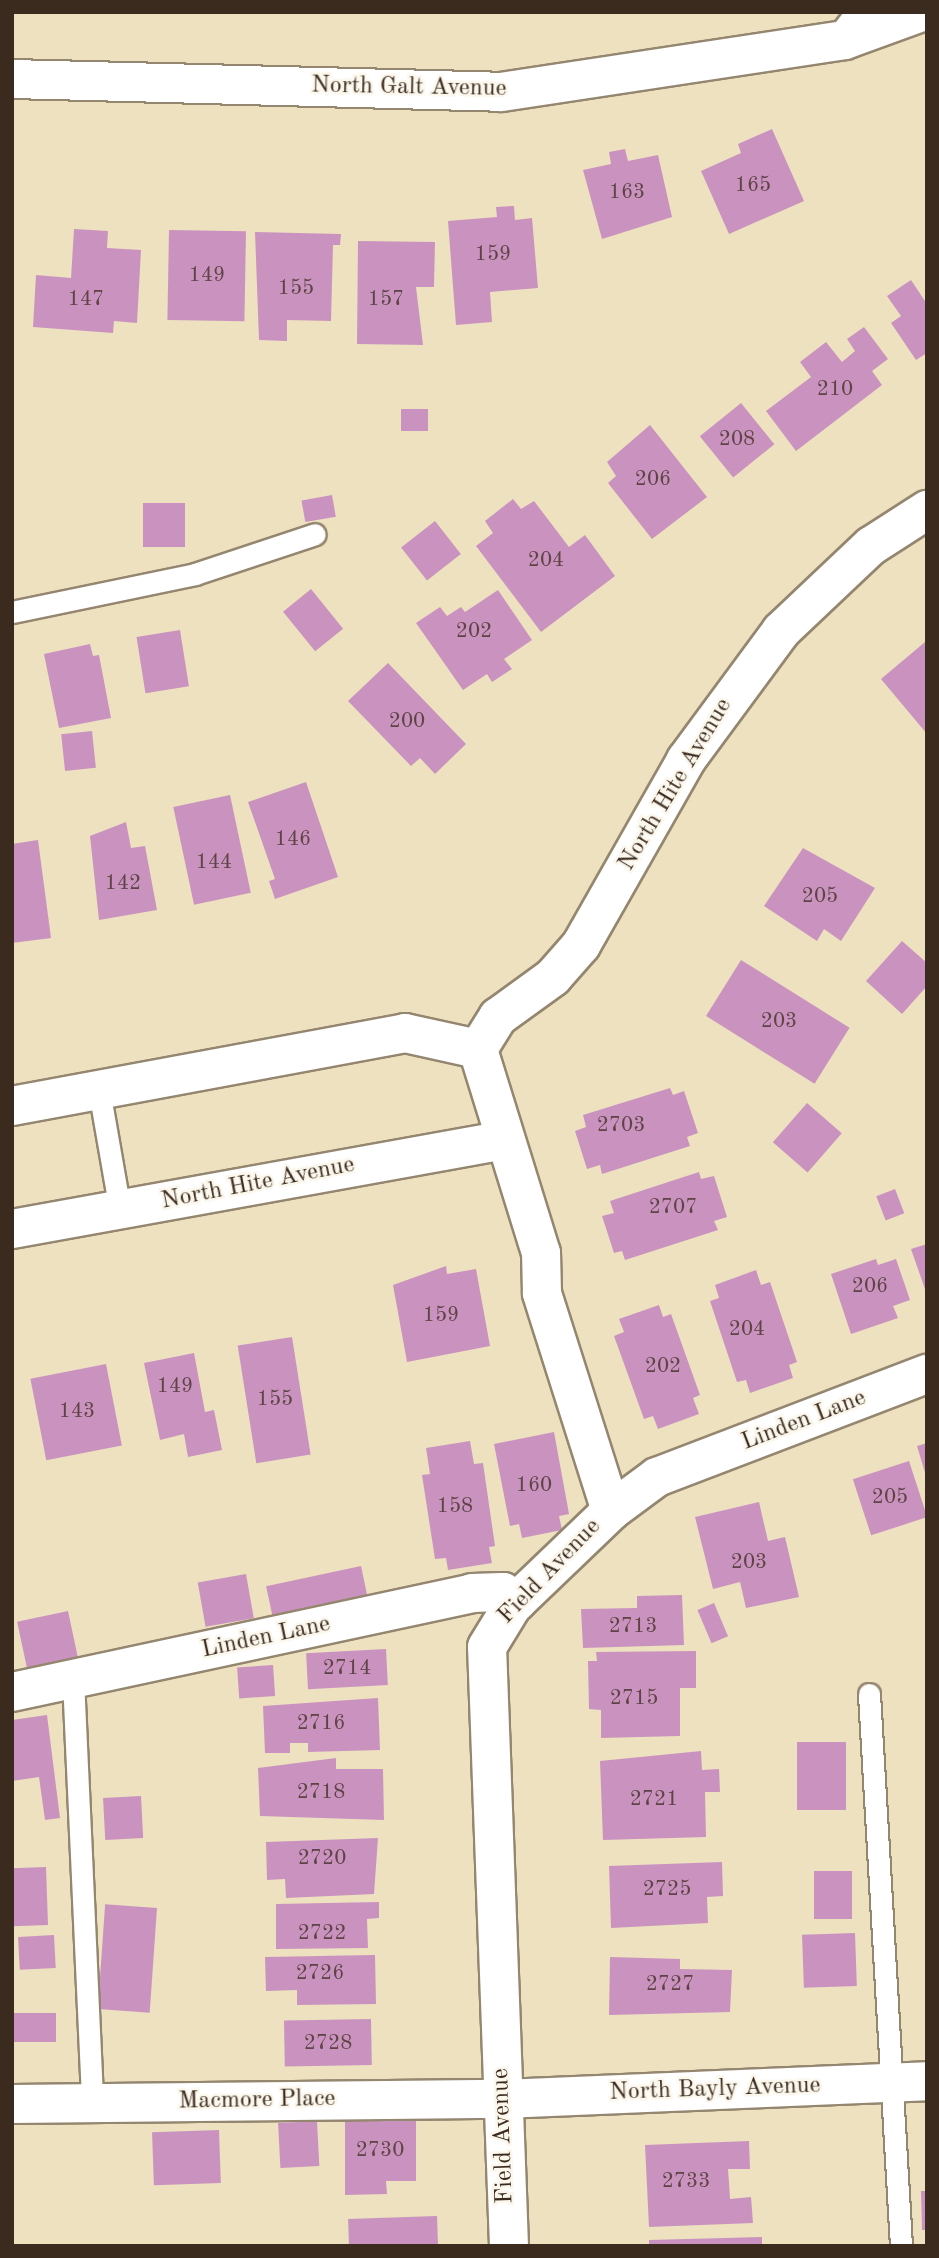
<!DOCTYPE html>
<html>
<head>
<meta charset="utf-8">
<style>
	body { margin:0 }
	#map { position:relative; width:939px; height:2258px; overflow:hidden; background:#ede1c0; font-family:"Old Standard TT",serif }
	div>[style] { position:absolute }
	.building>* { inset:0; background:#ca93bf; transform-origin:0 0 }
	.roads { filter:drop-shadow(2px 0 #94866f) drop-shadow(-2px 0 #94866f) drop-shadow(0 2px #94866f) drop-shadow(0 -2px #94866f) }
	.lane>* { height:21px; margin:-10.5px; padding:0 10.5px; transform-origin:10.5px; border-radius:10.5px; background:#fff }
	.street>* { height:38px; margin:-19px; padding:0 19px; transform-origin:19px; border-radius:19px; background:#fff }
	span { translate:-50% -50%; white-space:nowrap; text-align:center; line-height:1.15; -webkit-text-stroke:5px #fbf7ec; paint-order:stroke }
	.number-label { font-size:21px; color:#5f4446 }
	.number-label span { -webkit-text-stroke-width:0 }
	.street-label { font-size:24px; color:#3b2a1e }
	.frame { position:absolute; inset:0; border:14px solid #3b2a1e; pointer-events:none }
</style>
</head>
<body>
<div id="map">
	<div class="building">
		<div style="clip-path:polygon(772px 129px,804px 201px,729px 234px,701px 171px,741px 153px,738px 144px)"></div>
		<div style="clip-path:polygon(625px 149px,628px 161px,658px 155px,672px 217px,602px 239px,583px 170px,611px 164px,609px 152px)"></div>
		<div style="clip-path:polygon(514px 206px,515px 220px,532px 218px,538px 288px,490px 292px,492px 322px,456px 325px,448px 221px,497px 217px,496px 207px)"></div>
		<div style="clip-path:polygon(74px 229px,108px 231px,107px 248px,141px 250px,137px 323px,114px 321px,113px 333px,33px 327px,36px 275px,71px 278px)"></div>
		<div style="left:169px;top:230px;width:77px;height:90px;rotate:1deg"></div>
		<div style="clip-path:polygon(255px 232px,341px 234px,340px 245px,333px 245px,331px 321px,287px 320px,287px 341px,259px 340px)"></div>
		<div style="clip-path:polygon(358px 241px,435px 242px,434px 287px,416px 287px,423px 345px,357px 344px)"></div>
		<div style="clip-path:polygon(911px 280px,927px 304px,927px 353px,916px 360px,891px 323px,901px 316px,887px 296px)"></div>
		<div style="clip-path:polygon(864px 327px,888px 359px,872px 371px,882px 385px,796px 451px,766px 411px,811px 377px,800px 362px,826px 342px,842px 362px,855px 351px,847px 339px)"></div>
		<div style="left:741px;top:403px;width:53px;height:53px;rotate:51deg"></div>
		<div style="left:428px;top:409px;width:22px;height:27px;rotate:90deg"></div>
		<div style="clip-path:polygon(650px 425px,707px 497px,652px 539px,608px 483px,616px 476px,607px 462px)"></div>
		<div style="left:332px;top:495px;width:22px;height:31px;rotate:80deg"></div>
		<div style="clip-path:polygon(513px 499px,521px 509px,534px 501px,569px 547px,585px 535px,615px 576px,541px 632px,476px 546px,493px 533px,485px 521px)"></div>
		<div style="left:143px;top:503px;width:42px;height:44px"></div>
		<div style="left:435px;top:521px;width:42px;height:43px;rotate:52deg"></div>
		<div style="left:311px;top:589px;width:51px;height:36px;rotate:51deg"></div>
		<div style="clip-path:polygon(498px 590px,532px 640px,504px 659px,512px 669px,492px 682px,487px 674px,463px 690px,416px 623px,440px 607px,447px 616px,461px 607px,465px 612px)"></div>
		<div style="left:180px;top:630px;width:57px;height:44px;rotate:81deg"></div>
		<div style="clip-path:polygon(925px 642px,927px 644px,927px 734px,881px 679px)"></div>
		<div style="clip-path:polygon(90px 644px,93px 656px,99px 655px,111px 718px,59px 728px,44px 654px)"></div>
		<div style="clip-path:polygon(388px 663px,466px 744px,435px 774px,420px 758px,411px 766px,348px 701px)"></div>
		<div style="left:92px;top:731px;width:37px;height:31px;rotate:84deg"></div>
		<div style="clip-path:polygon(306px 782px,338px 877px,275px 899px,269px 881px,275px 879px,248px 802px)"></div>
		<div style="left:230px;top:795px;width:100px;height:58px;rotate:78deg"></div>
		<div style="clip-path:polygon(126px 822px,131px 848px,145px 846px,157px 910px,99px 920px,90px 836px)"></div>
		<div style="clip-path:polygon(38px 840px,51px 938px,12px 943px,12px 844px)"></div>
		<div style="clip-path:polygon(803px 848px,875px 888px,841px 941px,824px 929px,817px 941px,764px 906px)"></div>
		<div style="clip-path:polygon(902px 941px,927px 963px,927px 986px,902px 1014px,866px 981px)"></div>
		<div style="left:741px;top:960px;width:128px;height:66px;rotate:32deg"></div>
		<div style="clip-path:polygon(670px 1088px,673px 1095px,684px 1091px,698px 1133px,687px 1137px,690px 1146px,602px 1174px,600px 1165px,587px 1169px,575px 1131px,586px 1127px,583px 1115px)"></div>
		<div style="left:807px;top:1103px;width:46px;height:52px;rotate:41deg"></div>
		<div style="clip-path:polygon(699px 1172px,701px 1179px,714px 1176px,727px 1217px,714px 1221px,718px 1230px,625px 1260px,622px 1251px,614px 1253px,602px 1216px,614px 1213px,610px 1201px)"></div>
		<div style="left:895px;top:1189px;width:26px;height:20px;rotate:69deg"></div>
		<div style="clip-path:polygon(927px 1244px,927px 1292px,926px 1292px,911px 1249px)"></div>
		<div style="clip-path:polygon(876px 1259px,878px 1265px,896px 1259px,910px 1300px,893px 1306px,898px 1318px,851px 1334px,831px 1274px)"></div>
		<div style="clip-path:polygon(446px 1266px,447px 1274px,476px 1269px,490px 1346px,407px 1362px,393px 1285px)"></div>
		<div style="clip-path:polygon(756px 1270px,761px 1285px,770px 1282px,797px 1362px,789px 1365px,793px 1378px,750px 1393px,746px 1380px,737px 1382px,710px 1301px,719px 1298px,715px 1285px)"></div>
		<div style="clip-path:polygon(659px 1305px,663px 1317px,671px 1314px,700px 1395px,693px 1398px,699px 1414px,658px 1429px,653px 1416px,644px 1419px,614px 1336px,624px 1332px,619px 1319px)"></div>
		<div style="left:292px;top:1337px;width:119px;height:55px;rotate:81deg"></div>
		<div style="clip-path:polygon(194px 1353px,205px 1412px,214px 1410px,222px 1450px,188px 1457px,184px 1434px,160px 1440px,144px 1363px)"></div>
		<div style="left:106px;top:1364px;width:83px;height:77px;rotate:79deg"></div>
		<div style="clip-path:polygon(554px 1432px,569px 1514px,559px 1516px,562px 1530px,522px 1538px,519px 1524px,510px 1526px,494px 1444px)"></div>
		<div style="clip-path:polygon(470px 1441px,474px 1464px,483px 1463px,495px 1546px,489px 1547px,492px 1563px,448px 1570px,446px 1558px,435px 1559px,422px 1475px,430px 1474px,426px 1448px)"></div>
		<div style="clip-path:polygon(927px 1443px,927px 1475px,926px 1476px,917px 1446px)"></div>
		<div style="left:909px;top:1461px;width:59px;height:59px;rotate:72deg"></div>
		<div style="clip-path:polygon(759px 1502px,768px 1541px,785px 1537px,799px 1597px,746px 1608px,740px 1582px,713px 1589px,695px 1517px)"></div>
		<div style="left:361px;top:1566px;width:40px;height:97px;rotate:78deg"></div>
		<div style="left:246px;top:1574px;width:45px;height:49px;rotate:80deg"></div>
		<div style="clip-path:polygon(682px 1595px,684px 1645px,583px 1648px,581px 1609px,637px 1608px,637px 1596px)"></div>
		<div style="left:714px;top:1603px;width:36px;height:18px;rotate:67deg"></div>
		<div style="left:68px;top:1611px;width:53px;height:52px;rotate:78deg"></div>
		<div style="left:386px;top:1649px;width:36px;height:80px;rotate:87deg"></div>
		<div style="clip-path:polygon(696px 1651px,696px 1688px,680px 1688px,680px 1736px,601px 1738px,601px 1710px,589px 1709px,588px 1661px,597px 1661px,596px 1652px)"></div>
		<div style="left:273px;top:1665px;width:31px;height:36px;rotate:86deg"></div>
		<div style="clip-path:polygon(378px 1698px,380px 1750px,308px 1752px,308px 1743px,290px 1743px,290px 1753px,265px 1753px,263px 1706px)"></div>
		<div style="clip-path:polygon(47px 1715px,60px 1818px,45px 1820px,39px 1777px,12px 1781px,12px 1720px)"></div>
		<div style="left:797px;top:1742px;width:49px;height:68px"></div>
		<div style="clip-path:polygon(701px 1751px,702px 1770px,719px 1769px,720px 1792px,705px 1792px,706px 1837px,603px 1840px,600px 1761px)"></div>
		<div style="clip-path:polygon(336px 1758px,336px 1769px,383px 1769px,384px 1820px,260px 1816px,258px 1768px)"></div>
		<div style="left:141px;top:1796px;width:42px;height:38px;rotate:87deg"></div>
		<div style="clip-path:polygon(378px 1838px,374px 1894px,286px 1898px,285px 1879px,267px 1880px,266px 1842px)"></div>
		<div style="clip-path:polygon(722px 1862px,723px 1896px,707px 1897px,708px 1923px,611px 1928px,609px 1866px)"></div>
		<div style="left:46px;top:1867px;width:58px;height:34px;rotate:88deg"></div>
		<div style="left:814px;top:1871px;width:38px;height:48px"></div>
		<div style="clip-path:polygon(379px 1902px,379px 1918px,367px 1919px,368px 1948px,276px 1949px,276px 1904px)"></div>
		<div style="left:157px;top:1908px;width:105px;height:52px;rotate:94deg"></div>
		<div style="left:855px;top:1933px;width:53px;height:53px;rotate:88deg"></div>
		<div style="left:54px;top:1935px;width:33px;height:36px;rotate:87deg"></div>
		<div style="clip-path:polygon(375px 1955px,376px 2004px,297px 2005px,297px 1990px,266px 1991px,265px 1957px)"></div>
		<div style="clip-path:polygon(610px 1957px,680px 1959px,680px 1969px,732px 1970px,730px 2012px,609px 2015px)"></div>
		<div style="left:56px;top:2013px;width:29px;height:43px;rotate:90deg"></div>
		<div style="left:371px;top:2019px;width:46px;height:87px;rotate:89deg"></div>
		<div style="clip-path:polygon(345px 2114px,416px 2121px,416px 2181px,386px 2181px,387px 2194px,345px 2195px)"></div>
		<div style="left:317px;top:2121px;width:45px;height:39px;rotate:87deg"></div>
		<div style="left:219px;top:2130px;width:53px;height:67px;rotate:88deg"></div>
		<div style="clip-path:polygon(749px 2141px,750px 2169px,728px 2169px,729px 2182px,730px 2199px,751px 2197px,753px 2223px,649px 2227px,645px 2145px)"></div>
		<div style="clip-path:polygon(921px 2191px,927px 2191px,927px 2230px,922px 2230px)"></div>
		<div style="left:437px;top:2216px;width:30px;height:89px;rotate:88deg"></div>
		<div style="clip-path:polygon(762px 2237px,762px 2246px,649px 2246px,649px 2240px)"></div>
	</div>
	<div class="roads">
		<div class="lane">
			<div style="left:835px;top:40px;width:35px;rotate:-53deg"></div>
			<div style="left:12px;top:612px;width:187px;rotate:-11.7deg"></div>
			<div style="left:195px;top:574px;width:126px;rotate:-18.4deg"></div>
			<div style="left:99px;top:1090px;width:122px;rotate:80.1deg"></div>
			<div style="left:73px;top:1679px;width:424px;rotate:87.4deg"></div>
			<div style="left:869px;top:1694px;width:553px;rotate:86.68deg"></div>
		</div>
		<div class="street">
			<div style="left:12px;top:79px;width:489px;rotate:1.5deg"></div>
			<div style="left:501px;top:92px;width:348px;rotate:-8.6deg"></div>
			<div style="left:845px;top:40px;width:82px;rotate:-20deg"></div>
			<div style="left:12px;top:1106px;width:400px;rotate:-10.5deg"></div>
			<div style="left:405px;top:1033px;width:75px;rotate:12.4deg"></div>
			<div style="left:12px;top:1229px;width:501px;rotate:-10.23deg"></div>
			<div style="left:611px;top:1511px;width:57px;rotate:-36.5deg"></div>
			<div style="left:657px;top:1477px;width:289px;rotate:-20.9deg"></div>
			<div style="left:12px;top:1692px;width:471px;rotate:-12.1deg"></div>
			<div style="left:472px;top:1593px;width:31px;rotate:-2deg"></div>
			<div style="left:503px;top:1592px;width:17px;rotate:33deg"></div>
			<div style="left:12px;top:2104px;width:491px;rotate:-0.6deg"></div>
			<div style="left:503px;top:2099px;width:424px;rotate:-2.4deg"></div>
			<div style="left:509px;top:2246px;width:599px;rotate:-92.1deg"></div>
			<div style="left:487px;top:1647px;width:48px;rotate:-58.6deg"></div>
			<div style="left:512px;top:1606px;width:137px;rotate:-43.8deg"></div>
			<div style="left:611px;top:1511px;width:229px;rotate:-107.6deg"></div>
			<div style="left:542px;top:1293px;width:40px;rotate:-91.4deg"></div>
			<div style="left:541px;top:1253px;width:214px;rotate:-107.2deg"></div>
			<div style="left:478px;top:1049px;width:38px;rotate:-58deg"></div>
			<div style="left:498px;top:1017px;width:68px;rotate:-36deg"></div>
			<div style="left:553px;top:977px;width:43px;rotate:-48.8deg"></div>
			<div style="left:581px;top:945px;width:213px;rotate:-60.4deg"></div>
			<div style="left:686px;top:760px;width:160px;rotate:-53.6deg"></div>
			<div style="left:781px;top:631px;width:124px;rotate:-43.4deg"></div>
			<div style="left:871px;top:546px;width:67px;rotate:-32.7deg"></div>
		</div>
	</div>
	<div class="number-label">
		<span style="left:753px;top:186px">165</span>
		<span style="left:627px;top:193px">163</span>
		<span style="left:493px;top:255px">159</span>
		<span style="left:207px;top:276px">149</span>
		<span style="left:296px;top:289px">155</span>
		<span style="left:86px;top:300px">147</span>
		<span style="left:386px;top:300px">157</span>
		<span style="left:835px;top:390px">210</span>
		<span style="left:737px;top:440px">208</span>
		<span style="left:653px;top:480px">206</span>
		<span style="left:546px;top:561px">204</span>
		<span style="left:474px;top:632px">202</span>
		<span style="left:407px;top:722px">200</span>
		<span style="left:293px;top:840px">146</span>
		<span style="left:214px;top:863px">144</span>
		<span style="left:123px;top:884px">142</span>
		<span style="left:820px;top:897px">205</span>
		<span style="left:779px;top:1022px">203</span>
		<span style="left:621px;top:1126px">2703</span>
		<span style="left:673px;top:1208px">2707</span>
		<span style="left:870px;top:1287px">206</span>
		<span style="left:441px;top:1316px">159</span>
		<span style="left:747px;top:1330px">204</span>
		<span style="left:663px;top:1367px">202</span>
		<span style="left:175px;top:1387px">149</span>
		<span style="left:275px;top:1400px">155</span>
		<span style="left:77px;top:1412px">143</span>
		<span style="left:534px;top:1486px">160</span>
		<span style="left:890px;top:1498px">205</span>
		<span style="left:455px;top:1507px">158</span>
		<span style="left:749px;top:1563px">203</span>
		<span style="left:633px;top:1627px">2713</span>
		<span style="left:347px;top:1669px">2714</span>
		<span style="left:634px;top:1699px">2715</span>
		<span style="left:321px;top:1724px">2716</span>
		<span style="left:321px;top:1793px">2718</span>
		<span style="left:654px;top:1800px">2721</span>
		<span style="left:322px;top:1859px">2720</span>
		<span style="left:667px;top:1890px">2725</span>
		<span style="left:322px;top:1934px">2722</span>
		<span style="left:320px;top:1974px">2726</span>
		<span style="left:670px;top:1985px">2727</span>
		<span style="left:328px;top:2044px">2728</span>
		<span style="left:380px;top:2151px">2730</span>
		<span style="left:686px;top:2182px">2733</span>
	</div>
	<div class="street-label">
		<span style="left:409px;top:88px;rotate:1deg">North Galt Avenue</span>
		<span style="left:676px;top:785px;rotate:-59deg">North Hite Avenue</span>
		<span style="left:258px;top:1184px;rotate:-11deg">North Hite Avenue</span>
		<span style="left:804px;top:1421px;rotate:-21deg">Linden Lane</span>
		<span style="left:550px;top:1572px;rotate:-46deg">Field Avenue</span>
		<span style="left:266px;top:1638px;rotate:-12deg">Linden Lane</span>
		<span style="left:715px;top:2090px;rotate:-2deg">North Bayly Avenue</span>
		<span style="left:257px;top:2101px;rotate:-1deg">Macmore Place</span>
		<span style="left:504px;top:2136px;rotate:-92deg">Field Avenue</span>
	</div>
	<div class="frame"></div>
</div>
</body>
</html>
